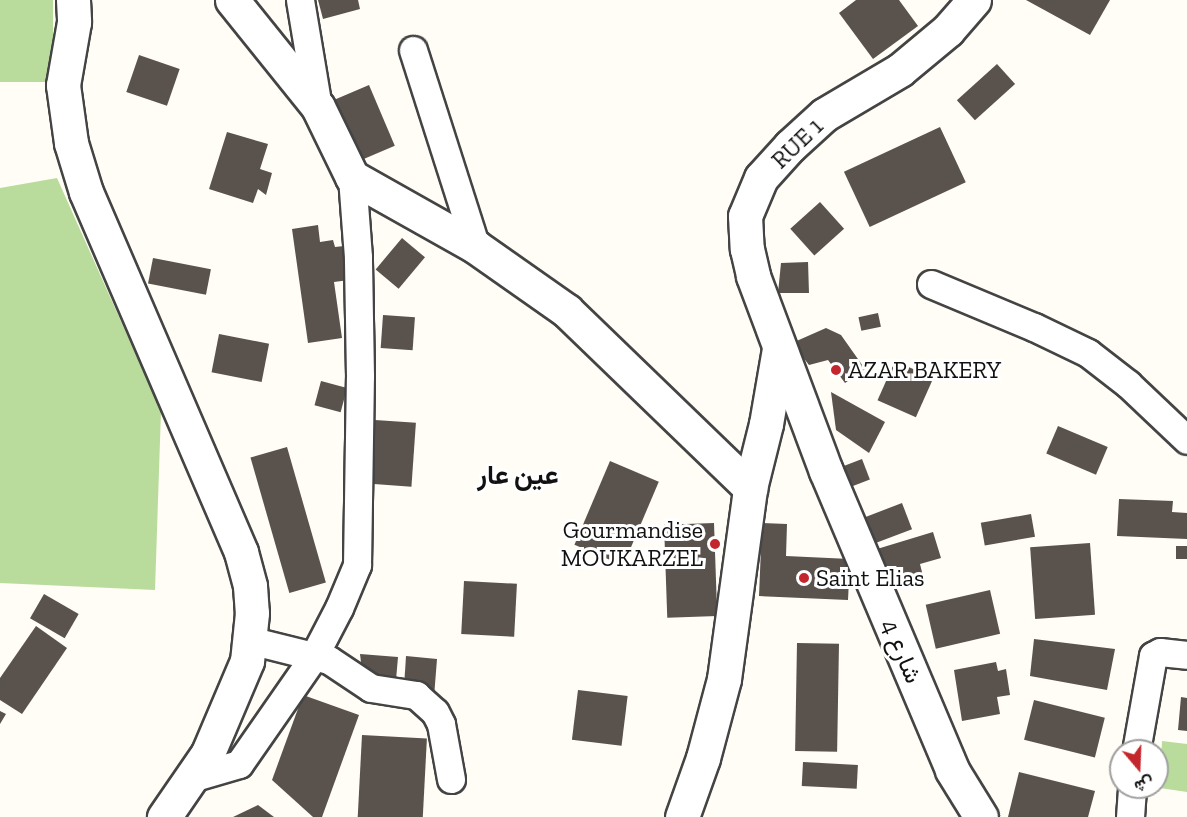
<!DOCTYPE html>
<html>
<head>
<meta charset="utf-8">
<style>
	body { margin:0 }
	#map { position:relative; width:1187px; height:817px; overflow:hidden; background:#fffdf5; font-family:"Zilla Slab",Vazirmatn,serif }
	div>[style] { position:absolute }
	.forest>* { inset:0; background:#b9dc9c; transform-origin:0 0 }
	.building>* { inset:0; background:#5a524d; transform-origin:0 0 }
	.roads { filter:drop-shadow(2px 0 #444) drop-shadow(-2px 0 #444) drop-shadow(0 2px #444) drop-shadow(0 -2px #444) }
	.minor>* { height:27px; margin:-13.5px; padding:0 13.5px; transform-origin:13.5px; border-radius:13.5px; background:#fff }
	.tertiary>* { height:33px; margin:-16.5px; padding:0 16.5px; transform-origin:16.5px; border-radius:16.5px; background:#fff }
	.dots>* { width:16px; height:16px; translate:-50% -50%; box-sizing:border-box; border:3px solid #fff; border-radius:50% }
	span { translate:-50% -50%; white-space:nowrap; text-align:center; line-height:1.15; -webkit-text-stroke:6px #fff; paint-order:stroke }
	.street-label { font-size:24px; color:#111 }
	.poi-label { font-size:24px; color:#111 }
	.left { translate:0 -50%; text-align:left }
	.right { translate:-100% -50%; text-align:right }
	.quarter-label { font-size:27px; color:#111; font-weight:700 }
	.north { position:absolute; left:1109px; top:739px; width:60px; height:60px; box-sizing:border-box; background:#fff; border:2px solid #a0a0a0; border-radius:50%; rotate:161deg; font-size:16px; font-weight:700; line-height:24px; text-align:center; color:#111 }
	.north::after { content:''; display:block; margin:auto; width:21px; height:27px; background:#c4262e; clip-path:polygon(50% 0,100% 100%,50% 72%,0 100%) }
</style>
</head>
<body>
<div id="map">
	<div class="forest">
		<div style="left:0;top:0;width:53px;height:82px"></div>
		<div style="clip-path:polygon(57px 178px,161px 411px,155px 590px,0 583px,0 188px)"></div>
		<div style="clip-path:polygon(1162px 741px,1187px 744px,1187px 792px,1160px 788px)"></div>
	</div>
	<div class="building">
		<div style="clip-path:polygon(318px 0,358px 0,360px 9px,323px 19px)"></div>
		<div style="clip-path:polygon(856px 0,899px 0,918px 26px,873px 59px,839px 13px)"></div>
		<div style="clip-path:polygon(1026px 0,1110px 0,1090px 35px)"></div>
		<div style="left:139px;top:55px;width:43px;height:39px;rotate:19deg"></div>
		<div style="left:997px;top:64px;width:27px;height:54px;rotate:48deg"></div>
		<div style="left:369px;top:85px;width:66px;height:42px;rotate:67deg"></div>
		<div style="left:940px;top:127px;width:61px;height:106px;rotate:65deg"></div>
		<div style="clip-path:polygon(227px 132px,268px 144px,260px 169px,272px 173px,266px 195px,258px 189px,253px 203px,209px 189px)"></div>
		<div style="left:820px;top:202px;width:36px;height:40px;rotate:48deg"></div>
		<div style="clip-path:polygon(318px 225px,320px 242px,333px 240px,335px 247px,344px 246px,349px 280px,334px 282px,342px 338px,308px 343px,292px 229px)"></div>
		<div style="left:402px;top:238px;width:30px;height:41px;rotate:40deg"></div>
		<div style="left:153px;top:258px;width:59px;height:26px;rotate:11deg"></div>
		<div style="clip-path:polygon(808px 262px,809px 293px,778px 293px,781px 263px)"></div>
		<div style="left:878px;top:313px;width:14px;height:20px;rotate:78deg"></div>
		<div style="left:383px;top:315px;width:32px;height:33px;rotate:4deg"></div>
		<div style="clip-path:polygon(826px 328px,841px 335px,865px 369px,845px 383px,828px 360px,809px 365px,792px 343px)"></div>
		<div style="left:219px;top:334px;width:51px;height:39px;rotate:11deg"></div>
		<div style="left:895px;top:361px;width:42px;height:43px;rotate:24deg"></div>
		<div style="left:321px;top:381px;width:27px;height:25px;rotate:15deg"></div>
		<div style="clip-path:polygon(831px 392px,885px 422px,869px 453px,836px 430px)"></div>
		<div style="left:375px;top:420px;width:41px;height:64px;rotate:4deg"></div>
		<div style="left:1058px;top:426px;width:54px;height:30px;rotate:23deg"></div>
		<div style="left:287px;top:447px;width:141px;height:38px;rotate:74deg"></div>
		<div style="left:862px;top:459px;width:22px;height:23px;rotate:69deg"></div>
		<div style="left:610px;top:461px;width:53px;height:91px;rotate:23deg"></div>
		<div style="clip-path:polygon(1119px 499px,1173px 501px,1172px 512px,1187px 513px,1187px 539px,1117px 536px)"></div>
		<div style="left:902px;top:503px;width:28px;height:39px;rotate:69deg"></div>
		<div style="left:1031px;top:514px;width:23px;height:51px;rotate:80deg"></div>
		<div style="left:714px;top:523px;width:93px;height:50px;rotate:88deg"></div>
		<div style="clip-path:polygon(762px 523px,787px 524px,786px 556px,850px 559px,848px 600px,759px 596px)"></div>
		<div style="clip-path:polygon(933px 532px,941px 558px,920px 564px,923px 576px,889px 586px,877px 549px)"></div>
		<div style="left:1090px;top:543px;width:72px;height:60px;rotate:86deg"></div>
		<div style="left:1176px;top:546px;width:11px;height:13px"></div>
		<div style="left:464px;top:581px;width:53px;height:53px;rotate:3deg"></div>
		<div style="left:990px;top:590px;width:45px;height:66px;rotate:77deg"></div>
		<div style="left:44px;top:594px;width:40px;height:28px;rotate:30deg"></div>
		<div style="clip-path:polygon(36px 626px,67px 648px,22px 714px,0 700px,0 678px)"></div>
		<div style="clip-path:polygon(1034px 639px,1115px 649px,1107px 690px,1030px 676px)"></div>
		<div style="left:797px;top:643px;width:42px;height:108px;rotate:1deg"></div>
		<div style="clip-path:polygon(360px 654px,398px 657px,396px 680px,363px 679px)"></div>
		<div style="clip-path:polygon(406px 656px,437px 659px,434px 697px,404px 687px)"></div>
		<div style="clip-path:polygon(996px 662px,998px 671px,1006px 669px,1010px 695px,997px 697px,1000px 714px,962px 721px,954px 670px)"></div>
		<div style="left:578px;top:690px;width:50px;height:50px;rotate:7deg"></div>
		<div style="clip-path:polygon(303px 695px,359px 715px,322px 817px,313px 817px,272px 780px)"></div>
		<div style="clip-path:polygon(1181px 697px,1187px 698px,1187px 731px,1178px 730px)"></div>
		<div style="left:1034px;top:700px;width:73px;height:41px;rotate:14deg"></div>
		<div style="clip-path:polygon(0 711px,6px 714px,0 724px)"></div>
		<div style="left:362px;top:735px;width:65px;height:82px;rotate:3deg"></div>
		<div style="left:803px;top:762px;width:55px;height:24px;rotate:3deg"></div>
		<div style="clip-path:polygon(1019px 772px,1095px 791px,1088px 817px,1008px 817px)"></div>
		<div style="clip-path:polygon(258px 805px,274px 817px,233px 817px)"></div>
	</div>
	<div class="roads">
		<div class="minor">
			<div style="left:300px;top:0;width:109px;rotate:80.5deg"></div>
			<div style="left:413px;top:50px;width:207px;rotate:72.3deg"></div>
			<div style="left:931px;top:284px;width:112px;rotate:22.7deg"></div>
			<div style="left:1034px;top:327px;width:60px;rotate:25.7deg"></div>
			<div style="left:1088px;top:353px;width:51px;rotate:37.8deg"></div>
			<div style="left:1128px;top:384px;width:81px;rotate:43.5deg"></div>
			<div style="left:249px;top:640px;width:82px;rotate:14deg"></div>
			<div style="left:329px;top:660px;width:50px;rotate:33.7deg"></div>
			<div style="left:371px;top:688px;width:46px;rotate:8.8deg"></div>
			<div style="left:416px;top:695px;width:25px;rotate:42deg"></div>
			<div style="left:435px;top:712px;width:13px;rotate:63deg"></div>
			<div style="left:441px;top:724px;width:56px;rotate:79.7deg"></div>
			<div style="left:1136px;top:751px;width:97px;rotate:-79.9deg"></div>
			<div style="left:1153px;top:656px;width:8px;rotate:-30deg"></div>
			<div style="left:1160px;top:652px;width:27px;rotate:6deg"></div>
			<div style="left:191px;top:778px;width:50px;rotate:-16.3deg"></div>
			<div style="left:239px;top:764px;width:131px;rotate:-55.2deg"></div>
			<div style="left:314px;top:656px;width:54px;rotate:-62.5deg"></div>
			<div style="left:339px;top:608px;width:47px;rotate:-67.3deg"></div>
			<div style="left:357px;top:565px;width:189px;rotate:-89.1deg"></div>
			<div style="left:360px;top:376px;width:119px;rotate:-91deg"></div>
			<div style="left:358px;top:257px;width:80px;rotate:-94.3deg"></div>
			<div style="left:1130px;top:817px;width:30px;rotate:-86deg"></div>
		</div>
		<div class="tertiary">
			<div style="left:73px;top:0;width:22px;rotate:87deg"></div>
			<div style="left:74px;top:22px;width:64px;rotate:99.9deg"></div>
			<div style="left:63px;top:85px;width:59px;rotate:82.1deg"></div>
			<div style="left:71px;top:143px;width:51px;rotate:73deg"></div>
			<div style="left:86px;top:192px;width:392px;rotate:66.7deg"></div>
			<div style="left:241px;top:552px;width:35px;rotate:75deg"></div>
			<div style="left:250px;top:586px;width:27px;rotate:86deg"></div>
			<div style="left:252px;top:613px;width:48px;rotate:95.9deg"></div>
			<div style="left:247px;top:661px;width:100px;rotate:113deg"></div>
			<div style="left:208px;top:753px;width:78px;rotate:124.5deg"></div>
			<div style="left:232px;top:0;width:137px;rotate:51.2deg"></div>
			<div style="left:318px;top:107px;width:78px;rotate:64.1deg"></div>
			<div style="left:352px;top:177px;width:142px;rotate:29.4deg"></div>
			<div style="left:476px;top:247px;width:111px;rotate:35.1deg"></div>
			<div style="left:567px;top:311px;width:255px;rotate:44deg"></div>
			<div style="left:974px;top:0;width:40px;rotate:131deg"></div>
			<div style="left:948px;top:30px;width:62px;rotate:140.2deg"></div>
			<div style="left:900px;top:70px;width:88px;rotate:149.4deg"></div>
			<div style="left:824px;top:115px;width:46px;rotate:137.6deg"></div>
			<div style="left:790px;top:146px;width:43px;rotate:132.2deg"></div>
			<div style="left:761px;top:178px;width:41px;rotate:112.8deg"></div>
			<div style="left:745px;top:216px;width:33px;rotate:87deg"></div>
			<div style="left:747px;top:249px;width:28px;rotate:77deg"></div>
			<div style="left:753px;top:276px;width:208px;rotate:69.5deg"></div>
			<div style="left:826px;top:471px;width:324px;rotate:67.1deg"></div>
			<div style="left:952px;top:770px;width:55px;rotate:58.3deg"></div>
			<div style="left:682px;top:817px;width:63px;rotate:-70.4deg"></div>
			<div style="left:703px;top:758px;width:82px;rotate:-75.1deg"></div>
			<div style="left:724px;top:679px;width:193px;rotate:-82.2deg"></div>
			<div style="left:750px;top:488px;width:66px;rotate:-76deg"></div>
			<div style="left:766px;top:424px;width:76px;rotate:-80.2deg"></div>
		</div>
	</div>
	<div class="dots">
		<div style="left:836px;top:370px;background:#c4262e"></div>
		<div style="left:715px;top:544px;background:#c4262e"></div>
		<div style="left:804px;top:578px;background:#c4262e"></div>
	</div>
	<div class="street-label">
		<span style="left:797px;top:143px;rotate:-44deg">RUE 1</span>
		<span style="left:902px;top:651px;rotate:67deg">شارع 4</span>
	</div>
	<div class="poi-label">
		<span class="left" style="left:848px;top:370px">AZAR BAKERY</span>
		<span class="right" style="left:703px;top:544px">Gourmandise<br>MOUKARZEL</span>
		<span class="left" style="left:816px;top:578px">Saint Elias</span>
	</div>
	<div class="quarter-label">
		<span style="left:518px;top:476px">عين عار</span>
	</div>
	<div class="north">ش</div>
</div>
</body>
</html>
